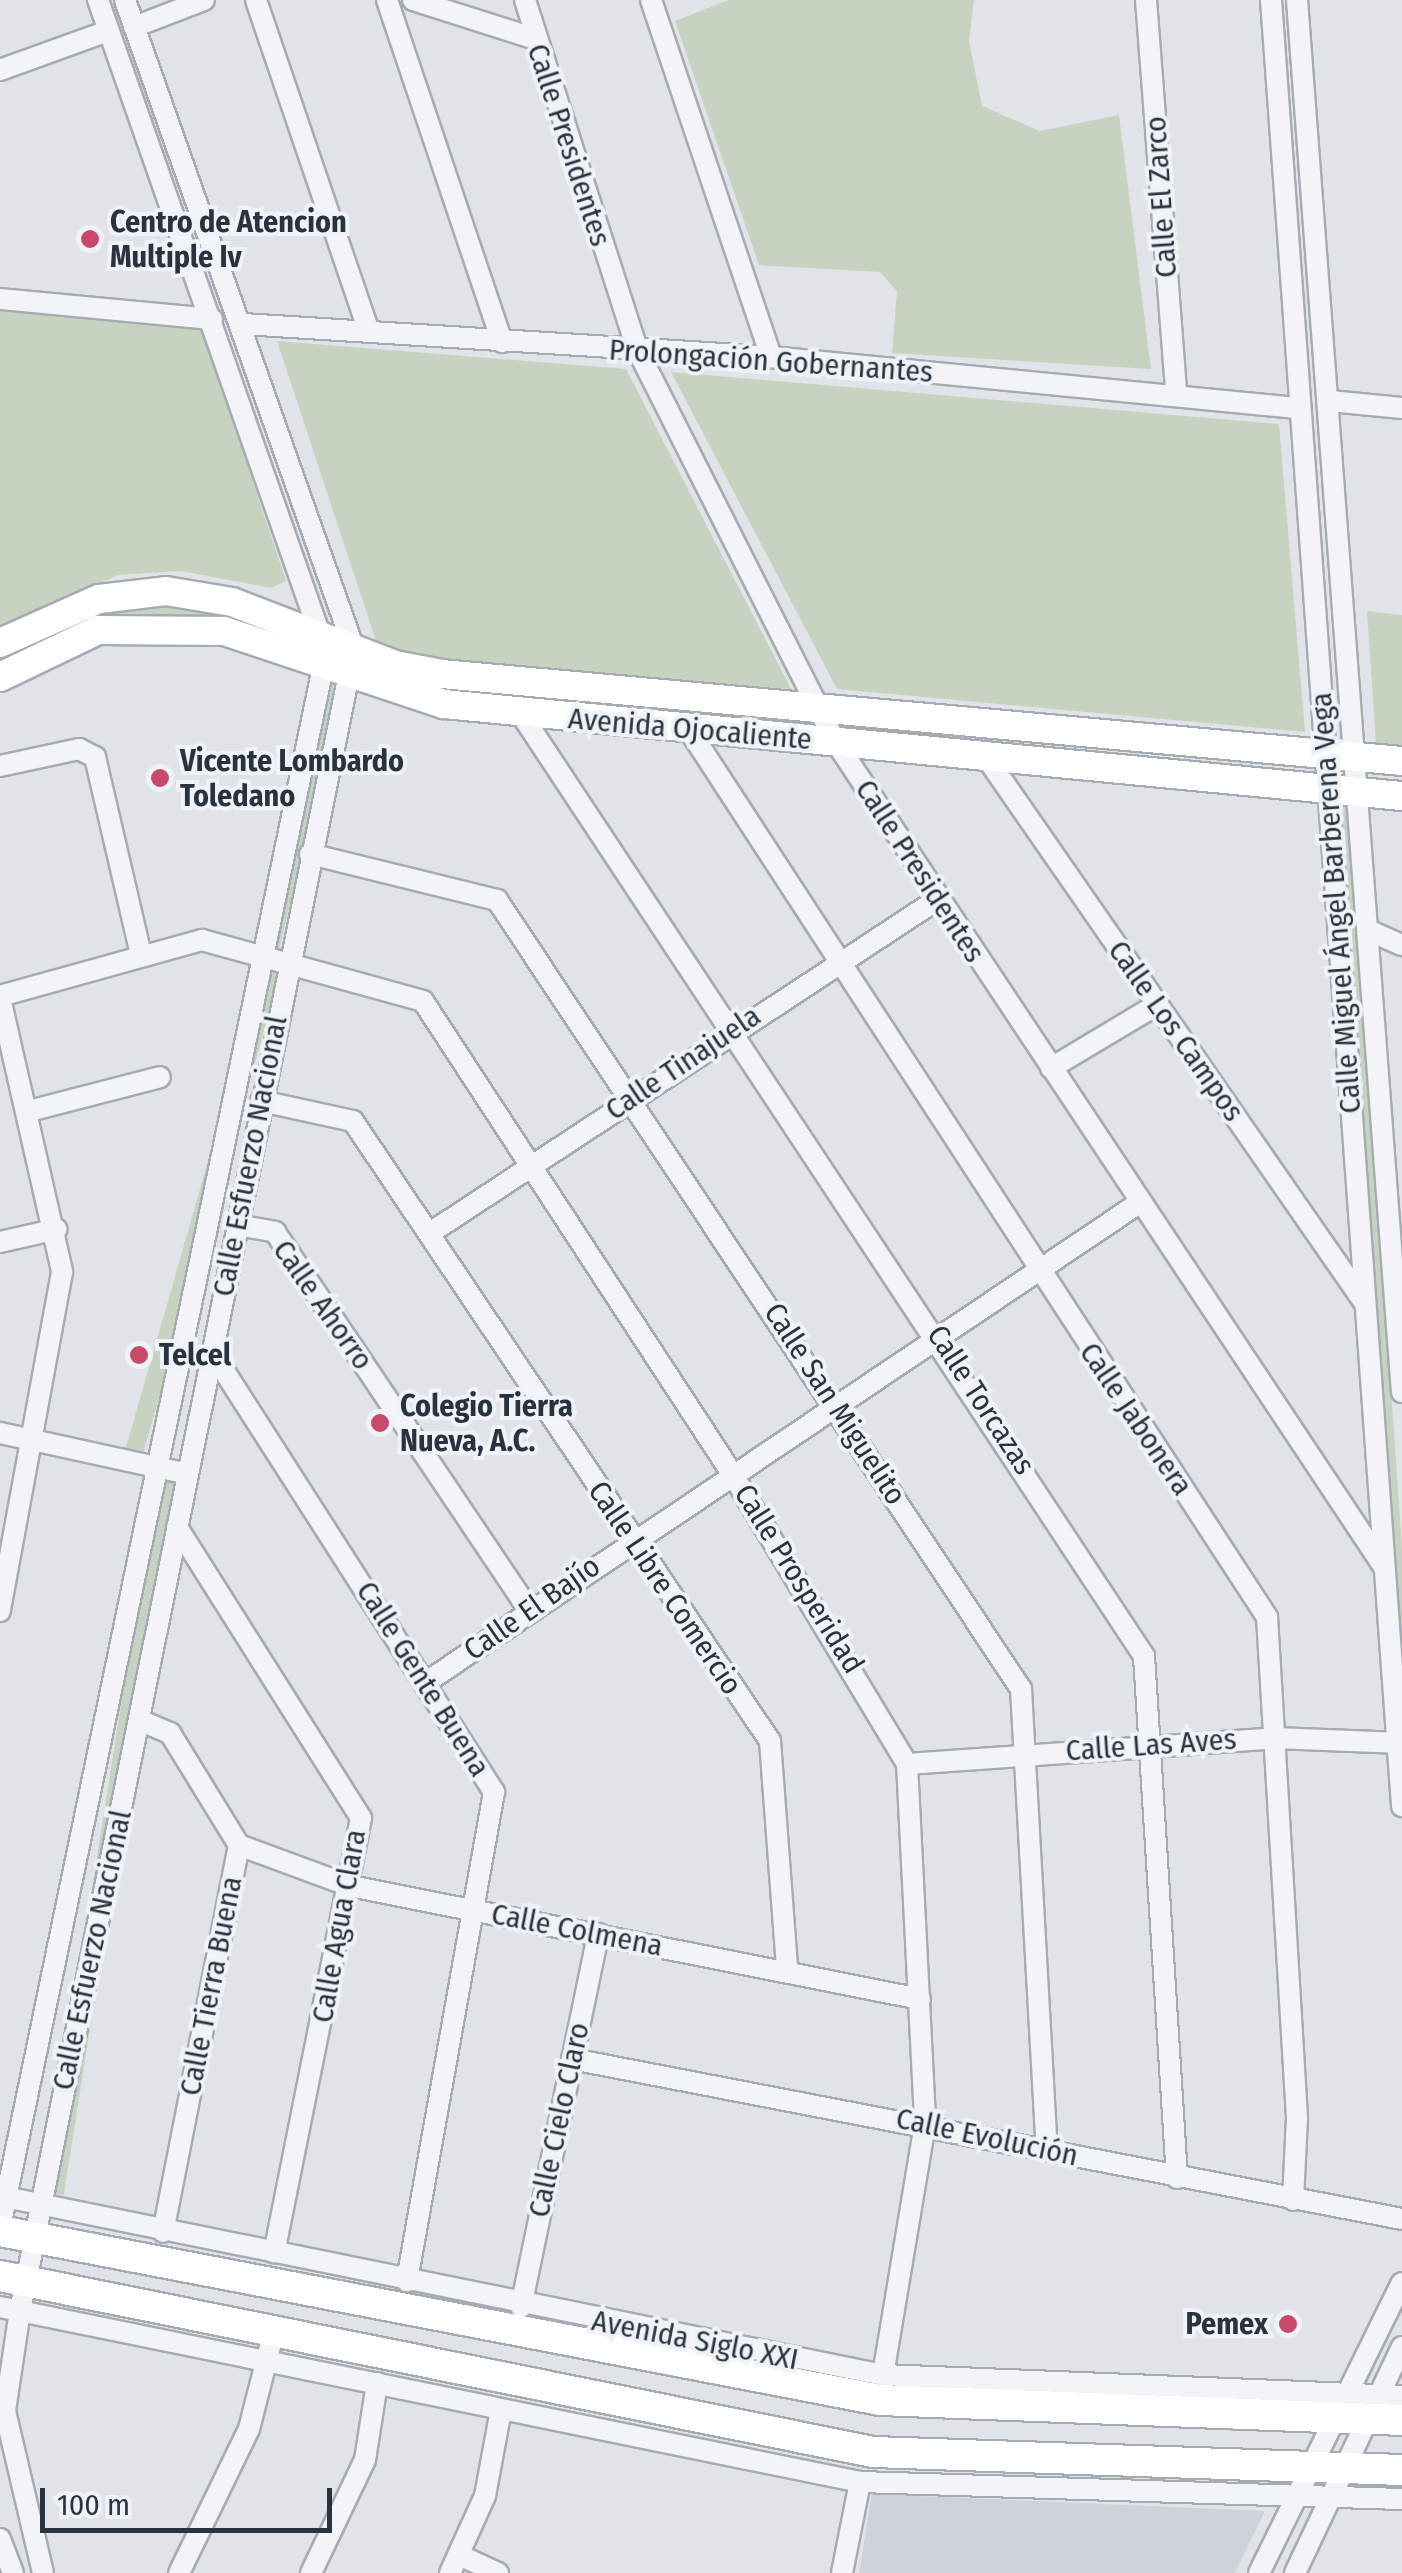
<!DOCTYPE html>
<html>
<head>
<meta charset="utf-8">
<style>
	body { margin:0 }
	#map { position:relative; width:1402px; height:2573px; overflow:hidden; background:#e0e4e8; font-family:"Fira Sans Condensed",sans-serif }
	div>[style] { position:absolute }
	.built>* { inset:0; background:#ced3da }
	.green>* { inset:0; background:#c7d2c1; transform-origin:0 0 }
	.roads { filter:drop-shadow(2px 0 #a5abb2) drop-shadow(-2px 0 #a5abb2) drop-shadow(0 2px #a5abb2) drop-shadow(0 -2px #a5abb2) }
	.minor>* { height:20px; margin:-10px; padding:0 10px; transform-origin:10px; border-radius:10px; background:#f2f4f7 }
	.major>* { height:28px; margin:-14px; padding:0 14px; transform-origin:14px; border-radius:14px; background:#fff }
	.highway>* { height:30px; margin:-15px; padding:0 15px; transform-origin:15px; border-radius:15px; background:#fff }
	.dots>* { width:28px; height:28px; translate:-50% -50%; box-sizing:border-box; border:5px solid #eff2f6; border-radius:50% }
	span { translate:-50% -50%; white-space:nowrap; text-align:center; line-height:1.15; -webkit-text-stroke:8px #eff2f6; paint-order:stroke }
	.street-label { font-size:30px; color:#29333f }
	.poi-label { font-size:30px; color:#29333f; font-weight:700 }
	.left { translate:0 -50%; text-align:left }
	.right { translate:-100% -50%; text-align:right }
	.scale { position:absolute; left:40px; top:2488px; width:292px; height:45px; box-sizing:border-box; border:5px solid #29333f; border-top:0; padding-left:12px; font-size:30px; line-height:35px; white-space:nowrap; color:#29333f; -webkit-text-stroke:8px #eff2f6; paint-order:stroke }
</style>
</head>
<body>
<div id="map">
	<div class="built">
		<div style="clip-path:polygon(872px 2494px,1265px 2511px,1235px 2573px,859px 2573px)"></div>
	</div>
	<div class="green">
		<div style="clip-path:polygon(729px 0,974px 0,969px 41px,982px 106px,1040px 131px,1119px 115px,1151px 369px,892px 353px,897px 291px,880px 272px,759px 265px,675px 21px)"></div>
		<div style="clip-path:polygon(0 311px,201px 326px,286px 581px,272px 588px,181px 571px,118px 575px,0 628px)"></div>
		<div style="clip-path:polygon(277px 341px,626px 369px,791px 689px,440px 664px,376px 641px)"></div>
		<div style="clip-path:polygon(671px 372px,1279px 424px,1305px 732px,837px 689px)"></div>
		<div style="clip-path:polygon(183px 604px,254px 619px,304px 651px,230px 624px,145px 616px,90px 622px,0 670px,0 655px,102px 608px)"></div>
		<div style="clip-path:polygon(1367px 611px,1402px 615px,1402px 746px,1376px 744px)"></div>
		<div style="clip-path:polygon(333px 683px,344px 687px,279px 949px,270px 948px)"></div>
		<div style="clip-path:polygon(1350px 800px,1402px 1548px,1402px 1690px,1337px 801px)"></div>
		<div style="left:264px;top:966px;width:18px;height:502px;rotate:16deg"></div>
		<div style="left:157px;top:1478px;width:20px;height:723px;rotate:9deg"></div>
	</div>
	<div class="roads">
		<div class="minor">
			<div style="left:256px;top:0;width:350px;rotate:71.2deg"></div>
			<div style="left:387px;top:0;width:361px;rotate:71.4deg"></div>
			<div style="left:413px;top:0;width:126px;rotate:17.6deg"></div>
			<div style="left:525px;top:0;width:369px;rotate:72.2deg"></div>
			<div style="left:638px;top:351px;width:437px;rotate:63.2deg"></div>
			<div style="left:835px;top:741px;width:992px;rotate:56.39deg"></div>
			<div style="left:651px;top:0;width:377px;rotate:71.4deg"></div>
			<div style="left:1146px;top:0;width:394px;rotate:85.6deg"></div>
			<div style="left:1271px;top:0;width:1811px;rotate:85.85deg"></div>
			<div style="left:1297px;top:0;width:1396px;rotate:85.69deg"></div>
			<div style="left:134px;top:27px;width:75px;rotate:-21.1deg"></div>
			<div style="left:0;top:70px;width:115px;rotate:-19.9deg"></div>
			<div style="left:0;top:299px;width:213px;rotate:5.4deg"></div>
			<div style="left:243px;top:324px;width:529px;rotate:3.58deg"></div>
			<div style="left:771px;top:357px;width:528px;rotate:5.54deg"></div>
			<div style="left:1330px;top:401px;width:72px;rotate:5.6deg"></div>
			<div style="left:521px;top:714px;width:1129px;rotate:56.52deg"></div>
			<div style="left:1144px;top:1656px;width:523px;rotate:86.38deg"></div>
			<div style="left:689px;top:730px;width:1059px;rotate:56.91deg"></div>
			<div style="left:1267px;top:1617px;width:502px;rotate:86.57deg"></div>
			<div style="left:1297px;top:2118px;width:82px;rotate:92.8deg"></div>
			<div style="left:986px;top:757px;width:663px;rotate:55.26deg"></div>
			<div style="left:0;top:766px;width:81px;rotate:-12.1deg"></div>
			<div style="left:79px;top:749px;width:18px;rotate:27deg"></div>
			<div style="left:95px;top:757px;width:203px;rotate:76.9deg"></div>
			<div style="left:310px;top:854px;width:193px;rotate:13.8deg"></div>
			<div style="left:497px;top:900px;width:947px;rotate:56.41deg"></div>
			<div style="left:1021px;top:1689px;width:461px;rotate:86.8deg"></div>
			<div style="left:1370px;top:931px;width:35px;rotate:24deg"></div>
			<div style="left:0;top:996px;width:210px;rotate:-15.5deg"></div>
			<div style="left:202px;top:940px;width:229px;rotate:15.4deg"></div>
			<div style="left:423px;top:1001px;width:563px;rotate:56.82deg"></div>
			<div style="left:731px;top:1472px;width:341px;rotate:58.9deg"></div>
			<div style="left:907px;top:1764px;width:360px;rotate:87.1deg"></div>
			<div style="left:925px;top:2124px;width:254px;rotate:99.5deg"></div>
			<div style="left:0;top:998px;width:281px;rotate:77.2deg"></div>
			<div style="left:62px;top:1272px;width:345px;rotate:100.4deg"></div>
			<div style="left:1051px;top:1068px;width:125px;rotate:-30.9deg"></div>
			<div style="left:261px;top:1101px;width:94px;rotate:12.3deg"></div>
			<div style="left:353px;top:1121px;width:747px;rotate:56.08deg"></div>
			<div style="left:770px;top:1741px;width:229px;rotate:85.7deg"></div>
			<div style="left:29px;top:1111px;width:135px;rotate:-14.5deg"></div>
			<div style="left:237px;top:1225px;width:39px;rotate:10deg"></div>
			<div style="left:275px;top:1232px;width:452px;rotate:56.1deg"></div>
			<div style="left:430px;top:1233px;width:608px;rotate:-33.32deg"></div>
			<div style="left:0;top:1242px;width:58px;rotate:-12.8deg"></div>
			<div style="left:212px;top:1352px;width:523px;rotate:57.34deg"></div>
			<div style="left:494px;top:1792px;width:497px;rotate:100.1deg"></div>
			<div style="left:0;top:1433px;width:192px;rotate:12.3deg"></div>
			<div style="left:177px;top:1527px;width:344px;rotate:57.7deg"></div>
			<div style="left:361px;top:1818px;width:443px;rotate:101.3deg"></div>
			<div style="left:428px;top:1681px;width:853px;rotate:-33.91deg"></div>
			<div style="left:139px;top:1720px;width:34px;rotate:23deg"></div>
			<div style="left:170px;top:1733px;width:132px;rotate:58.4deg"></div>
			<div style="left:239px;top:1845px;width:394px;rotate:101.1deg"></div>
			<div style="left:907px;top:1764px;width:369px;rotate:-4deg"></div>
			<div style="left:1275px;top:1738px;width:127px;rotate:2.3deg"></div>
			<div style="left:239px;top:1845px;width:118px;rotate:20.3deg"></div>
			<div style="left:350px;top:1886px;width:581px;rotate:11.21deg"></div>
			<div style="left:572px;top:2059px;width:845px;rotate:10.91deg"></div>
			<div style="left:0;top:2196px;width:901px;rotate:11.46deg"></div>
			<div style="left:883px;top:2375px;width:519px;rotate:2.32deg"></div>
			<div style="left:0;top:2227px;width:1593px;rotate:-78.3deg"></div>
			<div style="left:323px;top:667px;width:35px;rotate:-97deg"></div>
			<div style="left:319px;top:632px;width:670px;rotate:-109.27deg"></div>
			<div style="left:0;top:2307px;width:878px;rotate:11.5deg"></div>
			<div style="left:860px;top:2482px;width:542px;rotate:1.8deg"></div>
			<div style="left:521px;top:2307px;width:381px;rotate:-78.3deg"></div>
			<div style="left:0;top:2539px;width:36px;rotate:69deg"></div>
			<div style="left:459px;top:2555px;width:43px;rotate:24.8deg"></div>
			<div style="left:43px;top:2573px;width:166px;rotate:-103.2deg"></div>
			<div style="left:5px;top:2411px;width:101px;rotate:-81.5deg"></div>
			<div style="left:20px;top:2311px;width:1695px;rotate:-78.64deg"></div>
			<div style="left:354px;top:649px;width:688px;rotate:-109.44deg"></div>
			<div style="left:179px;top:2573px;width:160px;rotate:-64.1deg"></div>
			<div style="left:249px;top:2429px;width:101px;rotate:-75.7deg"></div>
			<div style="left:311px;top:2573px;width:125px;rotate:-64.5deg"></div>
			<div style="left:365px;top:2460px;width:78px;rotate:-81.1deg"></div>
			<div style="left:450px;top:2573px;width:85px;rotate:-65.6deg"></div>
			<div style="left:485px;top:2496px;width:87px;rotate:-79.5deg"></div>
			<div style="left:842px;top:2573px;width:93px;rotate:-78.8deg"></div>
			<div style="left:1259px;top:2573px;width:323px;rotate:-63.8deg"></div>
			<div style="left:1295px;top:2573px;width:250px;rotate:-64.7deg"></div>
		</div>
		<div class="major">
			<div style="left:0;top:643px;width:108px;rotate:-24deg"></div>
			<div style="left:99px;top:599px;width:67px;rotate:-6.8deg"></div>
			<div style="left:166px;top:591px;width:67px;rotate:9.5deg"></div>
			<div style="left:232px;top:602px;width:175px;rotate:21.1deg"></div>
			<div style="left:395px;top:665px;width:48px;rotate:10.8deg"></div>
			<div style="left:442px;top:674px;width:964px;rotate:5.18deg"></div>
			<div style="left:0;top:677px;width:109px;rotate:-25.6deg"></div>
			<div style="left:98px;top:630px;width:126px;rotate:0.5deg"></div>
			<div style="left:224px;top:631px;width:232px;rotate:18.4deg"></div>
			<div style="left:444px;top:704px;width:962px;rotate:5.49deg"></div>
		</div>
		<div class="highway">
			<div style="left:0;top:2231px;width:896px;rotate:10.87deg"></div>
			<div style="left:880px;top:2400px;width:522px;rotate:2.19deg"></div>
			<div style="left:0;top:2276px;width:891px;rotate:11.4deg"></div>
			<div style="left:873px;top:2452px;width:529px;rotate:1.95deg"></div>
		</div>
	</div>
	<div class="dots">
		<div style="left:90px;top:239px;background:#c94969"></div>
		<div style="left:160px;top:778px;background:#c94969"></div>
		<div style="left:139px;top:1355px;background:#c94969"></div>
		<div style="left:380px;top:1423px;background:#c94969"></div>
		<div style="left:1288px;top:2324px;background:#c94969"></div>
	</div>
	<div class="street-label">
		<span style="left:569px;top:145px;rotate:72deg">Calle Presidentes</span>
		<span style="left:1161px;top:197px;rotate:-94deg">Calle El Zarco</span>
		<span style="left:771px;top:361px;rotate:4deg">Prolongación Gobernantes</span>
		<span style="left:690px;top:729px;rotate:5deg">Avenida Ojocaliente</span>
		<span style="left:920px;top:871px;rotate:57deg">Calle Presidentes</span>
		<span style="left:1336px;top:903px;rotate:-94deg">Calle Miguel Ángel Barberena Vega</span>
		<span style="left:1176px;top:1031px;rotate:55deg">Calle Los Campos</span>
		<span style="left:683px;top:1063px;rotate:-34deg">Calle Tinajuela</span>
		<span style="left:250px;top:1156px;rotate:-79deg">Calle Esfuerzo Nacional</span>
		<span style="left:323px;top:1305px;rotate:55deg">Calle Ahorro</span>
		<span style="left:981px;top:1400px;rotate:57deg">Calle Torcazas</span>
		<span style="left:835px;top:1404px;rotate:57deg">Calle San Miguelito</span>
		<span style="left:1136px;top:1419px;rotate:56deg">Calle Jabonera</span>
		<span style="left:799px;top:1579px;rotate:58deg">Calle Prosperidad</span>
		<span style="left:665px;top:1588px;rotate:56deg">Calle Libre Comercio</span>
		<span style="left:532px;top:1608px;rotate:-35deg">Calle El Bajío</span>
		<span style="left:423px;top:1679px;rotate:58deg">Calle Gente Buena</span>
		<span style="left:1151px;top:1745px;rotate:-4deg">Calle Las Aves</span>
		<span style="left:339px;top:1926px;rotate:-80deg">Calle Agua Clara</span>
		<span style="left:577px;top:1930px;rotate:11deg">Calle Colmena</span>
		<span style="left:92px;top:1950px;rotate:-78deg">Calle Esfuerzo Nacional</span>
		<span style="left:211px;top:1986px;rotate:-79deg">Calle Tierra Buena</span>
		<span style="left:559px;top:2120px;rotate:-78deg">Calle Cielo Claro</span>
		<span style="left:987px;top:2137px;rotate:12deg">Calle Evolución</span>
		<span style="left:695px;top:2340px;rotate:11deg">Avenida Siglo XXI</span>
	</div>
	<div class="poi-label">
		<span class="left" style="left:110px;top:239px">Centro de Atencion<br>Multiple Iv</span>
		<span class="left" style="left:180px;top:778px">Vicente Lombardo<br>Toledano</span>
		<span class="left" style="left:159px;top:1355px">Telcel</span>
		<span class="left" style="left:400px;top:1423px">Colegio Tierra<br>Nueva, A.C.</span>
		<span class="right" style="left:1268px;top:2324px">Pemex</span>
	</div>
	<div class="scale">100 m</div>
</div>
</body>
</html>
